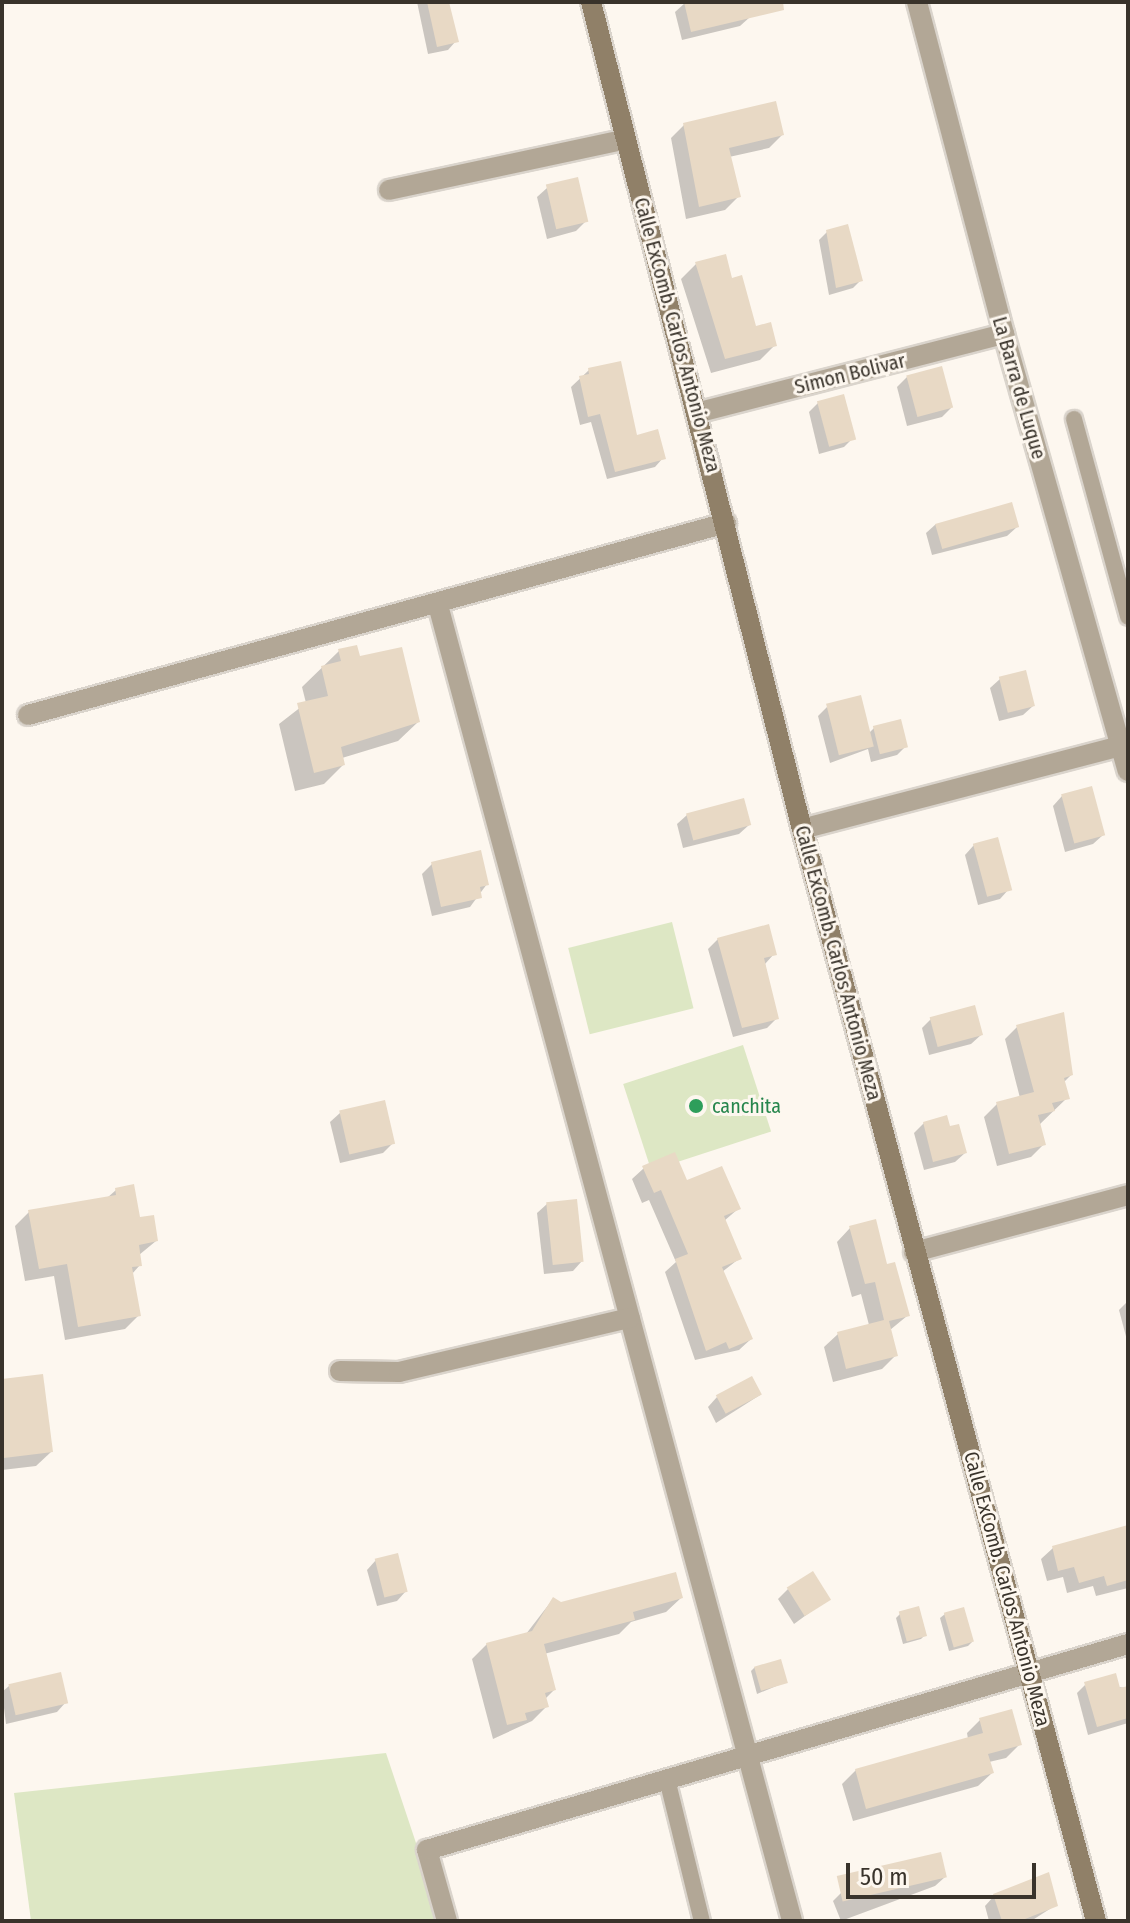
<!DOCTYPE html>
<html>
<head>
<meta charset="utf-8">
<style>
	body { margin:0 }
	#map { position:relative; width:1130px; height:1923px; overflow:hidden; background:#fdf7ef; font-family:"Fira Sans Condensed",sans-serif }
	div>[style] { position:absolute }
	.green>* { inset:0; background:#dde7c4; transform-origin:0 0 }
	.shadow>* { inset:0; background:#0003 }
	.building>* { inset:0; background:#e8d9c5; transform-origin:0 0 }
	.roads { filter:drop-shadow(2px 0 #dad4cc) drop-shadow(-2px 0 #dad4cc) drop-shadow(0 2px #dad4cc) drop-shadow(0 -2px #dad4cc) }
	.lane>* { height:16px; margin:-8px; padding:0 8px; transform-origin:8px; border-radius:8px; background:#b2a796 }
	.street>* { height:20px; margin:-10px; padding:0 10px; transform-origin:10px; border-radius:10px; background:#b2a796 }
	.secondary>* { height:20px; margin:-10px; padding:0 10px; transform-origin:10px; border-radius:10px; background:#908068 }
	.dots>* { width:22px; height:22px; translate:-50% -50%; box-sizing:border-box; border:4px solid #fdf7ef; border-radius:50% }
	span { translate:-50% -50%; white-space:nowrap; text-align:center; line-height:1.15; -webkit-text-stroke:6px #fdf7ef; paint-order:stroke }
	.street-label { font-size:20px; color:#39332b }
	.leisure-label { font-size:20px; color:#27864d }
	.left { translate:0 -50%; text-align:left }
	.frame { position:absolute; inset:0; border:4px solid #39332b; pointer-events:none }
	.scale { position:absolute; left:846px; top:1863px; width:190px; height:36px; box-sizing:border-box; border:4px solid #39332b; border-top:0; padding-left:10px; font-size:24px; line-height:28px; white-space:nowrap; color:#39332b; -webkit-text-stroke:6px #fdf7ef; paint-order:stroke }
</style>
</head>
<body>
<div id="map">
	<div class="green">
		<div style="left:672px;top:922px;width:89px;height:107px;rotate:76deg"></div>
		<div style="left:743px;top:1045px;width:91px;height:126px;rotate:72deg"></div>
		<div style="clip-path:polygon(386px 1753px,442px 1921px,31px 1921px,14px 1793px)"></div>
	</div>
	<div class="shadow">
		<div style="clip-path:polygon(417px 2px,447px 2px,456px 41px,448px 50px,428px 54px)"></div>
		<div style="clip-path:polygon(746px 2px,750px 17px,740px 26px,682px 40px,675px 12px,685px 3px)"></div>
		<div style="clip-path:polygon(684px 125px,782px 135px,769px 148px,729px 157px,738px 197px,725px 210px,686px 219px,671px 138px)"></div>
		<div style="clip-path:polygon(547px 188px,586px 221px,576px 231px,547px 239px,537px 197px)"></div>
		<div style="clip-path:polygon(827px 232px,861px 280px,853px 288px,829px 295px,819px 240px)"></div>
		<div style="clip-path:polygon(696px 264px,731px 280px,754px 328px,775px 345px,760px 360px,711px 373px,681px 279px)"></div>
		<div style="clip-path:polygon(589px 370px,636px 437px,663px 458px,655px 467px,607px 479px,591px 422px,580px 425px,571px 387px)"></div>
		<div style="clip-path:polygon(907px 377px,951px 408px,942px 417px,907px 426px,897px 387px)"></div>
		<div style="clip-path:polygon(818px 403px,853px 438px,844px 447px,819px 454px,809px 412px)"></div>
		<div style="clip-path:polygon(936px 524px,1017px 527px,1007px 536px,932px 555px,926px 533px)"></div>
		<div style="clip-path:polygon(339px 651px,359px 659px,418px 722px,398px 741px,342px 758px,343px 765px,324px 784px,295px 791px,279px 724px,306px 703px,302px 687px)"></div>
		<div style="clip-path:polygon(1000px 679px,1033px 706px,1023px 715px,999px 721px,990px 688px)"></div>
		<div style="clip-path:polygon(827px 707px,869px 733px,874px 728px,906px 746px,897px 755px,871px 762px,868px 749px,830px 763px,818px 716px)"></div>
		<div style="clip-path:polygon(1062px 796px,1103px 835px,1093px 844px,1065px 852px,1053px 806px)"></div>
		<div style="clip-path:polygon(687px 815px,749px 825px,739px 834px,683px 848px,677px 824px)"></div>
		<div style="clip-path:polygon(974px 845px,1009px 889px,1000px 899px,978px 905px,965px 855px)"></div>
		<div style="clip-path:polygon(432px 864px,487px 884px,470px 907px,432px 916px,422px 874px)"></div>
		<div style="clip-path:polygon(718px 939px,774px 954px,765px 964px,777px 1018px,767px 1028px,733px 1037px,708px 949px)"></div>
		<div style="clip-path:polygon(931px 1019px,981px 1035px,971px 1044px,929px 1055px,922px 1028px)"></div>
		<div style="clip-path:polygon(1018px 1026px,1071px 1075px,1064px 1082px,1067px 1098px,1039px 1125px,1044px 1144px,1031px 1157px,997px 1166px,984px 1117px,997px 1104px,1020px 1098px,1005px 1039px)"></div>
		<div style="clip-path:polygon(340px 1113px,393px 1143px,383px 1153px,340px 1163px,330px 1122px)"></div>
		<div style="clip-path:polygon(924px 1123px,965px 1153px,955px 1162px,924px 1170px,914px 1133px)"></div>
		<div style="clip-path:polygon(644px 1168px,738px 1209px,724px 1221px,740px 1258px,722px 1272px,751px 1339px,739px 1350px,695px 1360px,665px 1272px,676px 1262px,649px 1200px,642px 1203px,632px 1179px)"></div>
		<div style="clip-path:polygon(116px 1190px,156px 1241px,139px 1255px,140px 1265px,132px 1274px,139px 1315px,125px 1329px,65px 1340px,54px 1276px,25px 1281px,15px 1226px,29px 1212px,107px 1198px)"></div>
		<div style="clip-path:polygon(547px 1204px,582px 1261px,573px 1271px,544px 1274px,537px 1213px)"></div>
		<div style="clip-path:polygon(850px 1228px,886px 1266px,907px 1316px,890px 1330px,896px 1355px,882px 1369px,833px 1382px,824px 1347px,838px 1334px,869px 1325px,861px 1294px,852px 1297px,837px 1242px)"></div>
		<div style="clip-path:polygon(1128px 1301px,1128px 1344px,1119px 1310px)"></div>
		<div style="clip-path:polygon(41px 1376px,51px 1452px,36px 1466px,2px 1470px,2px 1381px)"></div>
		<div style="clip-path:polygon(760px 1395px,716px 1423px,708px 1407px,717px 1397px)"></div>
		<div style="clip-path:polygon(1128px 1528px,1128px 1588px,1096px 1596px,1093px 1586px,1067px 1593px,1063px 1577px,1047px 1581px,1041px 1559px,1053px 1548px)"></div>
		<div style="clip-path:polygon(376px 1560px,406px 1591px,397px 1601px,377px 1606px,367px 1570px)"></div>
		<div style="clip-path:polygon(788px 1589px,828px 1599px,794px 1624px,778px 1599px)"></div>
		<div style="clip-path:polygon(681px 1598px,666px 1612px,631px 1622px,619px 1634px,544px 1654px,554px 1690px,545px 1699px,547px 1706px,532px 1721px,493px 1739px,472px 1659px,487px 1644px,526px 1634px,553px 1599px,561px 1604px)"></div>
		<div style="clip-path:polygon(900px 1614px,925px 1635px,921px 1639px,903px 1644px,896px 1618px)"></div>
		<div style="clip-path:polygon(945px 1614px,972px 1642px,968px 1646px,949px 1651px,940px 1618px)"></div>
		<div style="clip-path:polygon(755px 1667px,786px 1682px,757px 1694px,751px 1671px)"></div>
		<div style="clip-path:polygon(1086px 1684px,1128px 1688px,1128px 1723px,1088px 1735px,1077px 1693px)"></div>
		<div style="clip-path:polygon(9px 1686px,66px 1702px,57px 1712px,6px 1724px,2px 1692px)"></div>
		<div style="clip-path:polygon(980px 1720px,1020px 1744px,1006px 1758px,989px 1762px,992px 1773px,978px 1786px,853px 1821px,842px 1784px,856px 1770px,968px 1739px,967px 1733px)"></div>
		<div style="clip-path:polygon(945px 1877px,935px 1886px,841px 1921px,833px 1901px,842px 1892px)"></div>
		<div style="clip-path:polygon(994px 1896px,1056px 1905px,1031px 1921px,989px 1921px,985px 1906px)"></div>
	</div>
	<div class="building">
		<div style="clip-path:polygon(427px 2px,449px 2px,459px 42px,437px 47px)"></div>
		<div style="clip-path:polygon(684px 2px,783px 2px,784px 10px,691px 32px)"></div>
		<div style="clip-path:polygon(776px 101px,784px 135px,729px 148px,741px 197px,699px 207px,683px 123px)"></div>
		<div style="left:578px;top:177px;width:46px;height:33px;rotate:77deg"></div>
		<div style="clip-path:polygon(848px 224px,863px 281px,836px 288px,826px 230px)"></div>
		<div style="clip-path:polygon(726px 254px,732px 278px,742px 275px,756px 326px,771px 322px,777px 346px,725px 359px,695px 262px)"></div>
		<div style="clip-path:polygon(621px 361px,637px 435px,658px 429px,666px 459px,615px 472px,600px 414px,588px 417px,579px 376px,589px 374px,588px 368px)"></div>
		<div style="left:942px;top:366px;width:43px;height:37px;rotate:75deg"></div>
		<div style="left:844px;top:394px;width:47px;height:28px;rotate:75deg"></div>
		<div style="left:1012px;top:502px;width:26px;height:80px;rotate:74deg"></div>
		<div style="clip-path:polygon(357px 645px,360px 656px,402px 647px,420px 722px,341px 747px,345px 765px,314px 773px,297px 703px,328px 696px,321px 666px,341px 661px,338px 649px)"></div>
		<div style="left:1026px;top:670px;width:37px;height:28px;rotate:76deg"></div>
		<div style="left:861px;top:695px;width:53px;height:36px;rotate:76deg"></div>
		<div style="left:901px;top:719px;width:29px;height:29px;rotate:76deg"></div>
		<div style="left:1092px;top:786px;width:51px;height:32px;rotate:75deg"></div>
		<div style="left:744px;top:798px;width:28px;height:60px;rotate:75deg"></div>
		<div style="left:998px;top:837px;width:55px;height:26px;rotate:75deg"></div>
		<div style="clip-path:polygon(481px 850px,489px 885px,480px 887px,482px 898px,441px 907px,431px 862px)"></div>
		<div style="clip-path:polygon(769px 924px,777px 955px,764px 958px,779px 1019px,742px 1028px,717px 938px)"></div>
		<div style="left:975px;top:1005px;width:31px;height:47px;rotate:75deg"></div>
		<div style="clip-path:polygon(1064px 1012px,1073px 1075px,1064px 1078px,1070px 1099px,1052px 1103px,1055px 1111px,1038px 1115px,1046px 1145px,1009px 1154px,996px 1102px,1034px 1092px,1016px 1025px)"></div>
		<div style="left:385px;top:1100px;width:45px;height:47px;rotate:77deg"></div>
		<div style="clip-path:polygon(947px 1115px,950px 1126px,959px 1124px,967px 1153px,933px 1162px,923px 1122px)"></div>
		<div style="clip-path:polygon(675px 1152px,687px 1180px,722px 1166px,741px 1209px,724px 1216px,742px 1259px,722px 1267px,753px 1339px,729px 1349px,726px 1342px,706px 1351px,675px 1259px,688px 1254px,661px 1190px,654px 1193px,642px 1166px)"></div>
		<div style="clip-path:polygon(134px 1184px,140px 1217px,154px 1215px,158px 1241px,139px 1245px,142px 1266px,132px 1267px,141px 1316px,78px 1327px,67px 1264px,39px 1269px,28px 1210px,116px 1195px,115px 1188px)"></div>
		<div style="left:577px;top:1199px;width:63px;height:31px;rotate:84deg"></div>
		<div style="clip-path:polygon(876px 1219px,887px 1264px,895px 1262px,910px 1316px,889px 1321px,898px 1356px,846px 1369px,837px 1332px,884px 1320px,875px 1282px,865px 1284px,849px 1226px)"></div>
		<div style="clip-path:polygon(43px 1374px,53px 1452px,4px 1458px,2px 1379px)"></div>
		<div style="left:752px;top:1376px;width:21px;height:41px;rotate:62deg"></div>
		<div style="clip-path:polygon(1128px 1525px,1128px 1580px,1107px 1586px,1104px 1576px,1079px 1583px,1074px 1567px,1058px 1571px,1052px 1546px)"></div>
		<div style="left:398px;top:1553px;width:40px;height:24px;rotate:76deg"></div>
		<div style="left:813px;top:1571px;width:34px;height:31px;rotate:58deg"></div>
		<div style="clip-path:polygon(676px 1572px,683px 1598px,633px 1612px,635px 1620px,544px 1644px,556px 1690px,545px 1693px,549px 1707px,525px 1713px,527px 1720px,507px 1725px,486px 1643px,532px 1631px,553px 1597px,561px 1602px)"></div>
		<div style="left:919px;top:1606px;width:31px;height:21px;rotate:75deg"></div>
		<div style="left:964px;top:1607px;width:36px;height:21px;rotate:74deg"></div>
		<div style="left:781px;top:1659px;width:25px;height:28px;rotate:74deg"></div>
		<div style="left:61px;top:1672px;width:32px;height:54px;rotate:77deg"></div>
		<div style="clip-path:polygon(1116px 1673px,1120px 1688px,1128px 1686px,1128px 1718px,1097px 1727px,1084px 1682px)"></div>
		<div style="clip-path:polygon(1012px 1709px,1022px 1745px,988px 1754px,994px 1773px,866px 1809px,855px 1769px,983px 1733px,979px 1718px)"></div>
		<div style="left:941px;top:1852px;width:26px;height:107px;rotate:77deg"></div>
		<div style="clip-path:polygon(1049px 1872px,1058px 1906px,1020px 1921px,1002px 1921px,993px 1894px)"></div>
	</div>
	<div class="roads">
		<div class="lane">
			<div style="left:1074px;top:419px;width:205px;rotate:74.7deg"></div>
			<div style="left:667px;top:1779px;width:146px;rotate:76.2deg"></div>
		</div>
		<div class="street">
			<div style="left:917px;top:2px;width:343px;rotate:75.3deg"></div>
			<div style="left:1004px;top:334px;width:454px;rotate:74.2deg"></div>
			<div style="left:389px;top:190px;width:242px;rotate:-12.1deg"></div>
			<div style="left:696px;top:413px;width:318px;rotate:-14.4deg"></div>
			<div style="left:438px;top:605px;width:1363px;rotate:74.94deg"></div>
			<div style="left:28px;top:715px;width:724px;rotate:-15.38deg"></div>
			<div style="left:802px;top:829px;width:337px;rotate:-14.6deg"></div>
			<div style="left:914px;top:1252px;width:221px;rotate:-14.9deg"></div>
			<div style="left:340px;top:1371px;width:59px;rotate:1deg"></div>
			<div style="left:399px;top:1372px;width:237px;rotate:-13.2deg"></div>
			<div style="left:447px;top:1921px;width:74px;rotate:-105.7deg"></div>
			<div style="left:427px;top:1850px;width:731px;rotate:-16.38deg"></div>
		</div>
		<div class="secondary">
			<div style="left:591px;top:2px;width:853px;rotate:75.69deg"></div>
			<div style="left:802px;top:829px;width:1131px;rotate:74.93deg"></div>
		</div>
	</div>
	<div class="dots">
		<div style="left:696px;top:1106px;background:#2e9e5b"></div>
	</div>
	<div class="street-label">
		<span style="left:677px;top:335px;rotate:75deg">Calle ExComb. Carlos Antonio Meza</span>
		<span style="left:850px;top:374px;rotate:-14deg">Simon Bolivar</span>
		<span style="left:1019px;top:388px;rotate:74deg">La Barra de Luque</span>
		<span style="left:838px;top:963px;rotate:75deg">Calle ExComb. Carlos Antonio Meza</span>
		<span style="left:1007px;top:1589px;rotate:75deg">Calle ExComb. Carlos Antonio Meza</span>
	</div>
	<div class="leisure-label">
		<span class="left" style="left:712px;top:1106px">canchita</span>
	</div>
	<div class="frame"></div>
	<div class="scale">50 m</div>
</div>
</body>
</html>
